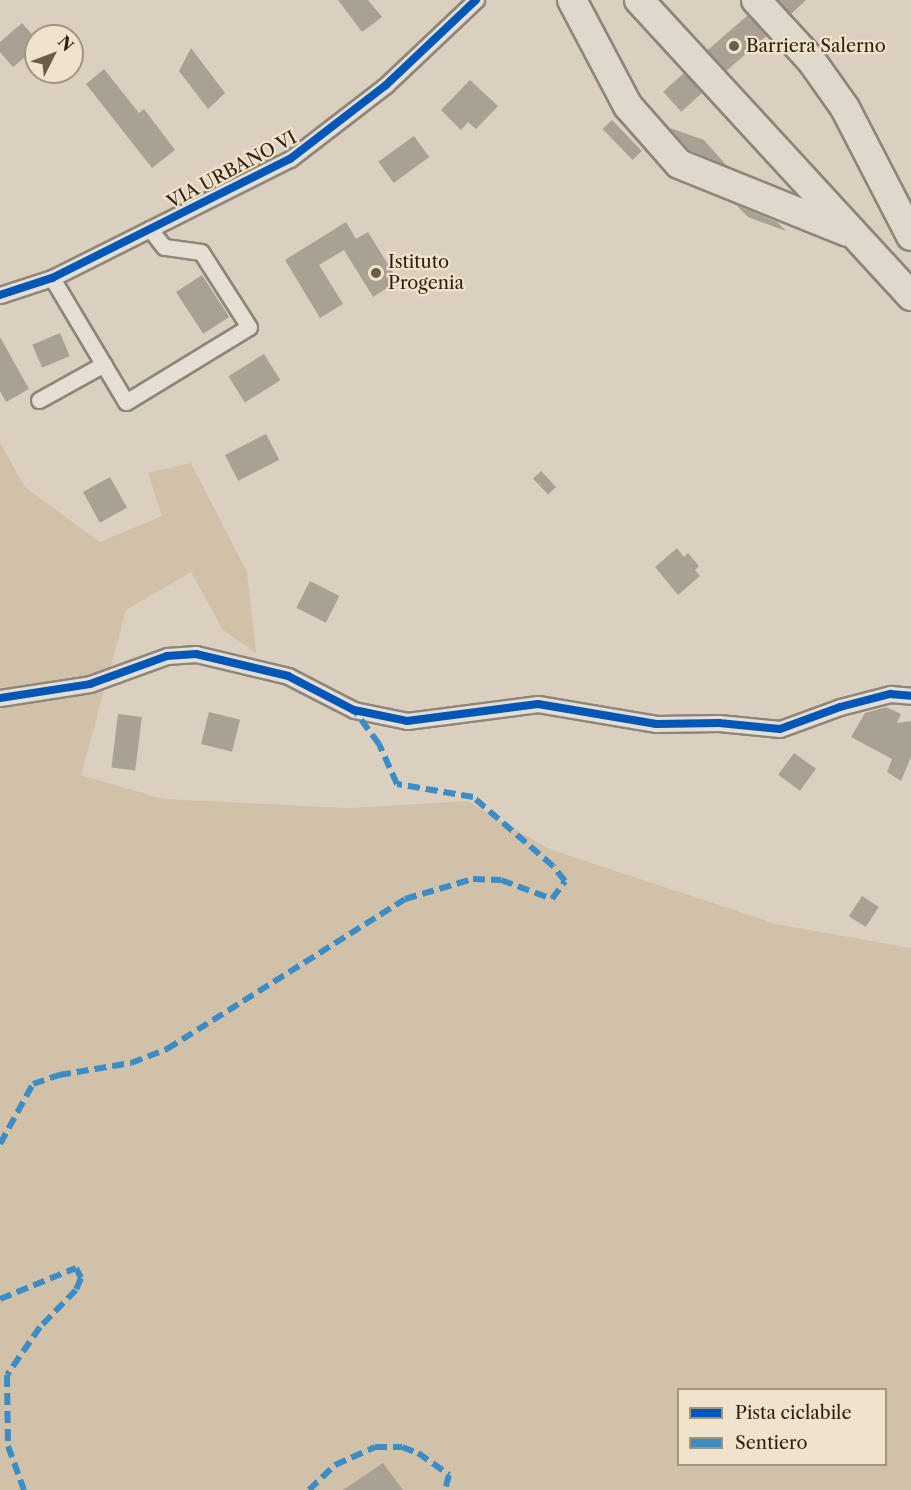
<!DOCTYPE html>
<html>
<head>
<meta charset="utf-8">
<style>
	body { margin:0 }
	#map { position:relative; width:911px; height:1490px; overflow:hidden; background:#dbd0bf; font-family:"Libre Caslon Text",serif }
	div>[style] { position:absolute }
	.green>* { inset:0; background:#d1c1a8 }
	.building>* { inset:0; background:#a9a194; transform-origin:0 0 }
	.roads { filter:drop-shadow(2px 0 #8e8679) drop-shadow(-2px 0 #8e8679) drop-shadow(0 2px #8e8679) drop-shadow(0 -2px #8e8679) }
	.street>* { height:15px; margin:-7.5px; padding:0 7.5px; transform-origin:7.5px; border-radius:7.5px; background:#e4ded4 }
	.highway>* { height:28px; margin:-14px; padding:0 14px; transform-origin:14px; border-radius:14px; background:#ded8cd }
	.quiet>* { height:6px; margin-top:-3px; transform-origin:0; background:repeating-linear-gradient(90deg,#3c8dc6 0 12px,transparent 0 18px) }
	.cycleway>* { height:8px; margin:-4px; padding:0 4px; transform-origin:4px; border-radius:4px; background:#0057b8 }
	.dots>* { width:16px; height:16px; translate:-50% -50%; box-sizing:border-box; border:3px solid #f0e3cd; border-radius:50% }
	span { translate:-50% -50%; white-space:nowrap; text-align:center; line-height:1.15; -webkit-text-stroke:4.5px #f0e3cd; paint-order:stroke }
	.poi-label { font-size:18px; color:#2e1f09 }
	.left { translate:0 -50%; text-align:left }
	.street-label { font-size:18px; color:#2e1f09 }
	.legend { position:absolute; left:677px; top:1388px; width:210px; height:78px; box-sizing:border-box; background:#f0e3cd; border:2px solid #a2957f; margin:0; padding:8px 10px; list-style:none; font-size:18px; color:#2e1f09 }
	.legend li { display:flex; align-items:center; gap:12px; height:30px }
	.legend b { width:30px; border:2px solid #a2957f }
	.north { position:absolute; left:24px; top:24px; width:60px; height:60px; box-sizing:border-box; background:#f0e3cd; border:2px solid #a2957f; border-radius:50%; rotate:48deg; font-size:16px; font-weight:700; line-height:24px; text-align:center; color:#2e1f09 }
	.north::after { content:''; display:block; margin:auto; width:21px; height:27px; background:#6b5d49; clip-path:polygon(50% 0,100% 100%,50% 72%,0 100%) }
</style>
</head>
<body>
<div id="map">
	<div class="green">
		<div style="clip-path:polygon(evenodd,0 443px,25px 487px,100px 542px,162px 516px,148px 473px,191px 463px,247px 572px,256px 653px,223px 630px,191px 572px,126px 610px,81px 775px,163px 799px,349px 808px,468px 801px,549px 849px,776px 924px,911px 948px,911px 1490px,0 1490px,0 443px,678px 1390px,886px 1390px,886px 1464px,678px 1464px,678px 1390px)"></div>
	</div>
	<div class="building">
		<div style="clip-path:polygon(338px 0,368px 0,382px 17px,362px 32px)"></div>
		<div style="clip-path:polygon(778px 0,806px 0,791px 14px)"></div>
		<div style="left:748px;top:15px;width:28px;height:54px;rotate:49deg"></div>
		<div style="clip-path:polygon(22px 23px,36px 39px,36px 48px,13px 67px,0 52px,0 42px)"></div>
		<div style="clip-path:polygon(191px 48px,225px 93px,208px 109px,179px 71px)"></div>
		<div style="clip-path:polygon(104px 69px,139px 113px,144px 109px,175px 150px,152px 168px,86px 84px)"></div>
		<div style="left:684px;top:73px;width:27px;height:28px;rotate:48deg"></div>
		<div style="clip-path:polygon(470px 80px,498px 106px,476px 129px,468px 122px,461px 130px,441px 110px)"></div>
		<div style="left:612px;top:120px;width:43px;height:13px;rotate:46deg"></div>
		<div style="clip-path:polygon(670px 128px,704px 140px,727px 166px,689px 150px)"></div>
		<div style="left:414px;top:136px;width:26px;height:44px;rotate:54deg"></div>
		<div style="clip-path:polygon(736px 205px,777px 222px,786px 231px,748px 217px)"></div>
		<div style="clip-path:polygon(346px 222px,356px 239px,368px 232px,398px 281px,373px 297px,344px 250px,319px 265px,343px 304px,320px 318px,285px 260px)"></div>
		<div style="left:202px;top:275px;width:50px;height:31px;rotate:57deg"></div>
		<div style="left:60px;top:333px;width:25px;height:30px;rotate:67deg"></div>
		<div style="clip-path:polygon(0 337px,29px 389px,6px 402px,0 391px)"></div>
		<div style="left:264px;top:354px;width:31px;height:42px;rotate:58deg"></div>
		<div style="left:266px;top:434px;width:29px;height:46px;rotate:63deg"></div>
		<div style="left:541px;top:471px;width:22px;height:11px;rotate:47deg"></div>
		<div style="left:110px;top:477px;width:35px;height:31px;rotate:61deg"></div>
		<div style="clip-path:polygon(677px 548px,684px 557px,688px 553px,699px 566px,695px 570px,700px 576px,678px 595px,655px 567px)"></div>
		<div style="left:310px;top:581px;width:33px;height:30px;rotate:27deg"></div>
		<div style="clip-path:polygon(886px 707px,901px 714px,897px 723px,911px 721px,911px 757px,901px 781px,887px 772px,892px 759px,851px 737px,865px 713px)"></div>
		<div style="left:209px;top:712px;width:32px;height:33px;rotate:14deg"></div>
		<div style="left:118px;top:714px;width:24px;height:54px;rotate:7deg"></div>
		<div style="left:794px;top:753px;width:27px;height:27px;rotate:36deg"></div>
		<div style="left:862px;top:896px;width:20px;height:24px;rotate:33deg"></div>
		<div style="clip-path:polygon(383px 1463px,403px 1490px,343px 1490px)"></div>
	</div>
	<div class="roads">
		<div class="street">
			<div style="left:52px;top:278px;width:144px;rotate:59.2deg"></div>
			<div style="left:126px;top:402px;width:144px;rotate:-31.4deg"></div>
			<div style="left:249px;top:327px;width:89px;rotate:-122.6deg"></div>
			<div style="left:201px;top:252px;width:37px;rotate:-172deg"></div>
			<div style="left:164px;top:247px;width:23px;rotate:-128deg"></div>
			<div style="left:0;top:295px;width:55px;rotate:-18.1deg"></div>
			<div style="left:52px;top:278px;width:266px;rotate:-26.6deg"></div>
			<div style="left:290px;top:159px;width:121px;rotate:-37.6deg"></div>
			<div style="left:386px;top:85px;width:124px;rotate:-43.4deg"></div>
			<div style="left:39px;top:400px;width:74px;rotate:-29deg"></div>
			<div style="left:0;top:698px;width:91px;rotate:-8.8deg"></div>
			<div style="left:90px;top:684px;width:82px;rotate:-20deg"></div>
			<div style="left:167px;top:656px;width:29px;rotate:-4deg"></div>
			<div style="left:196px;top:654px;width:95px;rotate:13.4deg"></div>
			<div style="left:288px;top:676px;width:74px;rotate:27.3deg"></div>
			<div style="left:354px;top:710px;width:54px;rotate:11.7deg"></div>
			<div style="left:407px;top:721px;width:132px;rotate:-7.4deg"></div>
			<div style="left:538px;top:704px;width:120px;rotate:9.6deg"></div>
			<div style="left:656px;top:724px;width:63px;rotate:-0.9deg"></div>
			<div style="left:719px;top:723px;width:61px;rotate:5.6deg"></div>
			<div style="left:780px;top:729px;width:64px;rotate:-20.1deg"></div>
			<div style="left:840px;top:707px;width:52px;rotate:-14.6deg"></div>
			<div style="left:890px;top:694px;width:21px;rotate:5deg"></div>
		</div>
		<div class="highway">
			<div style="left:572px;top:0;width:120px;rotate:62.2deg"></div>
			<div style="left:628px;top:106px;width:77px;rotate:48.7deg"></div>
			<div style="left:679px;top:164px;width:181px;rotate:22deg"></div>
			<div style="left:639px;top:0;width:402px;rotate:47.4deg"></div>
			<div style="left:756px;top:0;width:81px;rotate:47.5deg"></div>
			<div style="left:811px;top:60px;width:59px;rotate:54.7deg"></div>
			<div style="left:845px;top:108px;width:144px;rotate:62.7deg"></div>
		</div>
	</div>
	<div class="quiet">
		<div style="left:0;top:1144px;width:68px;rotate:-61.2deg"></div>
		<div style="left:33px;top:1084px;width:28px;rotate:-19deg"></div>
		<div style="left:59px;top:1075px;width:73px;rotate:-9.5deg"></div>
		<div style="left:131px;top:1063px;width:39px;rotate:-21deg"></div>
		<div style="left:167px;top:1049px;width:281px;rotate:-32.2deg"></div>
		<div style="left:405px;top:899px;width:71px;rotate:-16.4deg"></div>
		<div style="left:473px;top:879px;width:28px;rotate:2deg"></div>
		<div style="left:501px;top:880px;width:54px;rotate:20.4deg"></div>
		<div style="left:552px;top:899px;width:22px;rotate:-54deg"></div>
		<div style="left:565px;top:881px;width:19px;rotate:-129deg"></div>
		<div style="left:553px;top:866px;width:106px;rotate:-139.2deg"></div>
		<div style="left:473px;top:797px;width:77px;rotate:-170.3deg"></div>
		<div style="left:397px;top:784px;width:44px;rotate:-114.2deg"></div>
		<div style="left:379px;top:744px;width:42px;rotate:-126.3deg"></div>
		<div style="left:0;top:1299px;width:82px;rotate:-22.2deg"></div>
		<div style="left:76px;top:1268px;width:11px;rotate:63deg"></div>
		<div style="left:81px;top:1278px;width:13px;rotate:113deg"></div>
		<div style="left:76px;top:1290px;width:52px;rotate:134.2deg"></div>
		<div style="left:40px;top:1327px;width:58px;rotate:124.5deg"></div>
		<div style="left:7px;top:1375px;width:71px;rotate:89.2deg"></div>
		<div style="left:8px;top:1446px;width:47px;rotate:70deg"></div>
		<div style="left:309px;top:1490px;width:36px;rotate:-44deg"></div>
		<div style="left:335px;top:1465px;width:44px;rotate:-24.2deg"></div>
		<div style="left:375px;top:1447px;width:27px"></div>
		<div style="left:402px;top:1447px;width:17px;rotate:21deg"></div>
		<div style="left:418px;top:1453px;width:38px;rotate:35deg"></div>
		<div style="left:449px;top:1475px;width:16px;rotate:105deg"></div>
	</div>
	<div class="cycleway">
		<div style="left:0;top:295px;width:55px;rotate:-18.1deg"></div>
		<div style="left:52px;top:278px;width:266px;rotate:-26.6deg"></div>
		<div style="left:290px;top:159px;width:121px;rotate:-37.6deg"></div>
		<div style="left:386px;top:85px;width:124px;rotate:-43.4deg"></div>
		<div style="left:0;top:698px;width:91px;rotate:-8.8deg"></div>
		<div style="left:90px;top:684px;width:82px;rotate:-20deg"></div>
		<div style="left:167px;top:656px;width:29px;rotate:-4deg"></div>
		<div style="left:196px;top:654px;width:95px;rotate:13.4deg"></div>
		<div style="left:288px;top:676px;width:74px;rotate:27.3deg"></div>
		<div style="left:354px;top:710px;width:54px;rotate:11.7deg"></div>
		<div style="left:407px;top:721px;width:132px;rotate:-7.4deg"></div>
		<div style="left:538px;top:704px;width:120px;rotate:9.6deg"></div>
		<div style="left:656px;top:724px;width:63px;rotate:-0.9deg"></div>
		<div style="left:719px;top:723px;width:61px;rotate:5.6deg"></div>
		<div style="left:780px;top:729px;width:64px;rotate:-20.1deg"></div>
		<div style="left:840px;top:707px;width:52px;rotate:-14.6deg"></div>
		<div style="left:890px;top:694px;width:21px;rotate:5deg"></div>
	</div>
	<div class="dots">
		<div style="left:734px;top:46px;background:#6b5d49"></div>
		<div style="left:376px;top:273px;background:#6b5d49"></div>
	</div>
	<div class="poi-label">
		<span class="left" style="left:746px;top:46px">Barriera Salerno</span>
		<span class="left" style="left:388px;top:273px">Istituto<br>Progenia</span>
	</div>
	<div class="street-label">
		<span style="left:232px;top:170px;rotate:-28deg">VIA URBANO VI</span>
	</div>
	<ul class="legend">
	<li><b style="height:8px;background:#0057b8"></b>Pista ciclabile</li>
	<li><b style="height:8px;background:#3c8dc6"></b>Sentiero</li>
	</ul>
	<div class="north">N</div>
</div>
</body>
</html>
